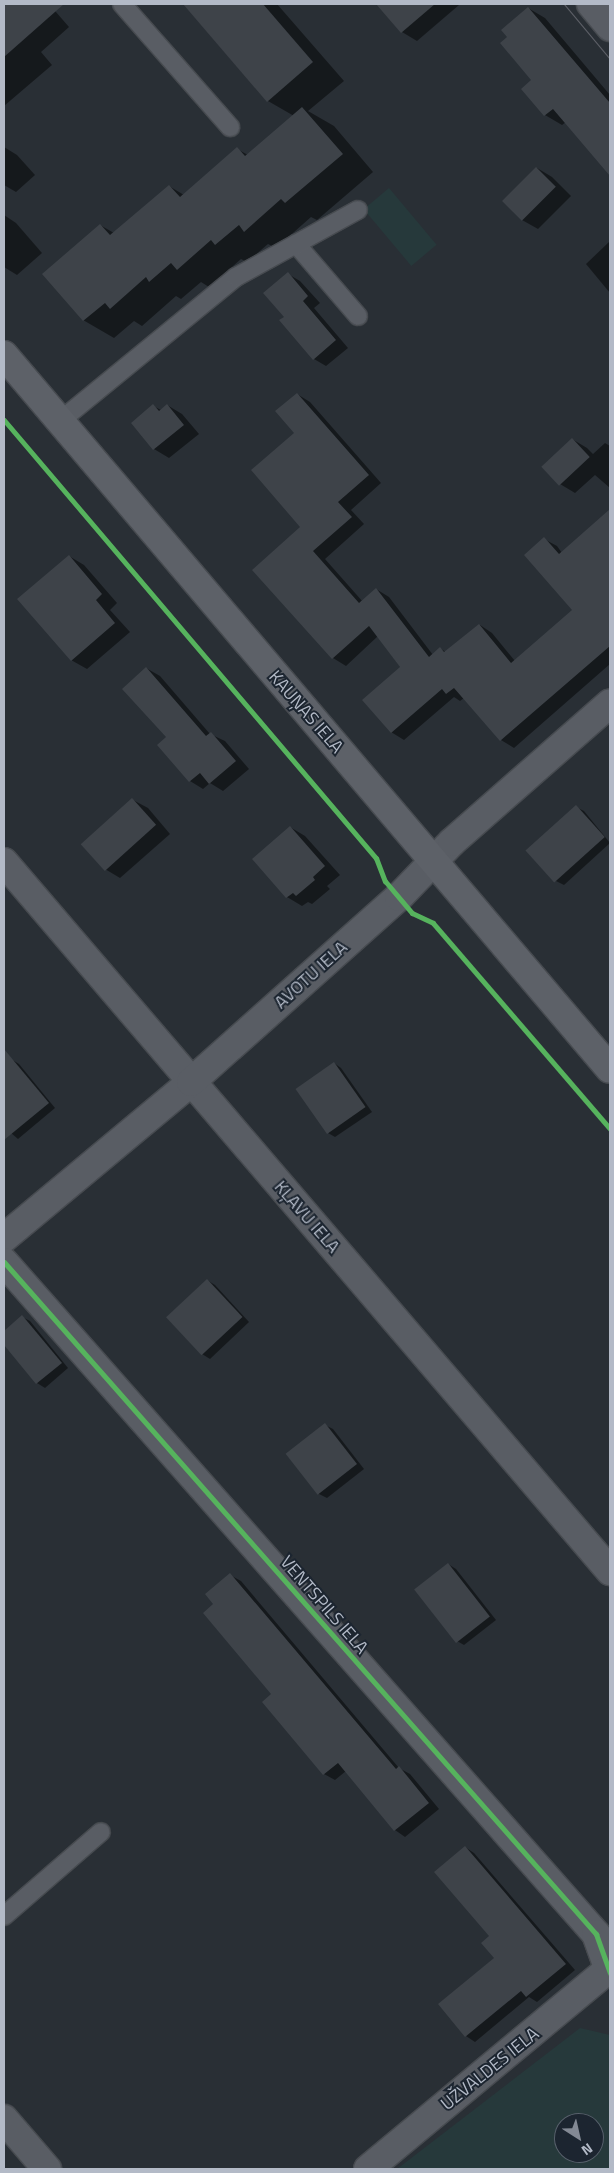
<!DOCTYPE html>
<html>
<head>
<meta charset="utf-8">
<style>
	body { margin:0 }
	#map { position:relative; width:614px; height:2173px; overflow:hidden; background:#292f35; font-family:"Titillium Web",sans-serif }
	div>[style] { position:absolute }
	.green>* { inset:0; background:#26393b; transform-origin:0 0 }
	.shadow>* { inset:0; background:#0007 }
	.building>* { inset:0; background:#3e4349; transform-origin:0 0 }
	.roads { filter:drop-shadow(1px 0 #474b50) drop-shadow(-1px 0 #474b50) drop-shadow(0 1px #474b50) drop-shadow(0 -1px #474b50) }
	.lane>* { height:18px; margin:-9px; padding:0 9px; transform-origin:9px; border-radius:9px; background:#595d64 }
	.street>* { height:28px; margin:-14px; padding:0 14px; transform-origin:14px; border-radius:14px; background:#595d64 }
	.secondary>* { height:28px; margin:-14px; padding:0 14px; transform-origin:14px; border-radius:14px; background:#5d6168 }
	.tram>* { height:1px; margin:-0.5px; padding:0 0.5px; transform-origin:0.5px; border-radius:0.5px; background:#5d6067 }
	.cycleway>* { height:5px; margin:-2.5px; padding:0 2.5px; transform-origin:2.5px; border-radius:2.5px; background:#56b35d }
	span { translate:-50% -50%; white-space:nowrap; text-align:center; line-height:1.15; -webkit-text-stroke:4px #1c2530; paint-order:stroke }
	.street-label { font-size:18px; color:#b3bac7 }
	.frame { position:absolute; inset:0; border:5px solid #b3bac7; pointer-events:none }
	.north { position:absolute; left:554px; top:2113px; width:50px; height:50px; box-sizing:border-box; background:#1c2530; border:1px solid #58616c; border-radius:50%; rotate:145deg; font-size:14px; font-weight:700; line-height:20px; text-align:center; color:#b3bac7 }
	.north::after { content:''; display:block; margin:auto; width:18px; height:22px; background:#838994; clip-path:polygon(50% 0,100% 100%,50% 72%,0 100%) }
</style>
</head>
<body>
<div id="map">
	<div class="green">
		<div style="left:389px;top:188px;width:74px;height:33px;rotate:50deg"></div>
		<div style="clip-path:polygon(evenodd,580px 2028px,610px 2035px,610px 2169px,397px 2169px,580px 2028px,564px 2123px,594px 2123px,594px 2153px,564px 2153px,564px 2123px)"></div>
	</div>
	<div class="shadow">
		<div style="clip-path:polygon(4px 4px,49px 4px,69px 27px,41px 52px,52px 65px,4px 106px)"></div>
		<div style="clip-path:polygon(184px 4px,277px 4px,344px 81px,308px 111px,334px 126px,373px 172px,317px 220px,311px 217px,276px 248px,268px 244px,247px 262px,241px 259px,209px 287px,201px 282px,181px 299px,176px 296px,142px 326px,134px 321px,114px 338px,83px 320px,100px 225px,114px 233px,169px 186px,184px 195px,237px 149px,248px 155px,294px 116px,268px 101px)"></div>
		<div style="clip-path:polygon(399px 4px,458px 4px,459px 5px,417px 41px,402px 32px,387px 14px)"></div>
		<div style="clip-path:polygon(528px 8px,545px 18px,610px 95px,610px 174px,566px 122px,562px 125px,545px 115px,533px 80px,509px 38px)"></div>
		<div style="clip-path:polygon(4px 147px,17px 155px,35px 175px,16px 192px,4px 185px)"></div>
		<div style="clip-path:polygon(537px 168px,552px 177px,571px 196px,538px 229px,522px 220px)"></div>
		<div style="clip-path:polygon(4px 215px,16px 223px,42px 253px,17px 275px,4px 267px)"></div>
		<div style="clip-path:polygon(609px 242px,610px 242px,610px 293px,586px 264px)"></div>
		<div style="clip-path:polygon(288px 274px,300px 281px,320px 303px,314px 308px,348px 348px,326px 366px,314px 359px,286px 317px)"></div>
		<div style="clip-path:polygon(297px 394px,310px 402px,381px 483px,351px 510px,364px 524px,325px 559px,363px 602px,376px 589px,389px 597px,433px 655px,441px 649px,446px 652px,480px 625px,492px 633px,515px 661px,574px 610px,544px 539px,557px 546px,562px 553px,603px 517px,610px 521px,610px 664px,514px 748px,501px 740px,464px 698px,460px 701px,454px 697px,404px 740px,391px 732px,401px 668px,378px 636px,346px 666px,333px 658px,302px 528px,296px 433px)"></div>
		<div style="clip-path:polygon(167px 405px,182px 414px,199px 434px,169px 458px,154px 449px,132px 423px,153px 406px,161px 410px)"></div>
		<div style="clip-path:polygon(572px 439px,587px 448px,593px 454px,605px 443px,610px 446px,610px 488px,595px 475px,575px 493px,560px 484px,543px 466px)"></div>
		<div style="clip-path:polygon(69px 556px,84px 565px,117px 603px,110px 610px,130px 632px,87px 669px,71px 660px)"></div>
		<div style="clip-path:polygon(146px 668px,160px 676px,210px 734px,225px 741px,249px 769px,223px 791px,210px 783px,203px 789px,190px 781px,168px 737px)"></div>
		<div style="clip-path:polygon(133px 800px,148px 808px,170px 834px,120px 878px,105px 869px)"></div>
		<div style="clip-path:polygon(576px 807px,584px 811px,610px 843px,564px 885px,556px 881px)"></div>
		<div style="clip-path:polygon(290px 827px,305px 836px,340px 875px,327px 886px,330px 889px,312px 904px,308px 902px,302px 906px,287px 897px)"></div>
		<div style="clip-path:polygon(11px 1059px,19px 1064px,55px 1108px,18px 1139px,4px 1127px,4px 1065px)"></div>
		<div style="clip-path:polygon(334px 1063px,341px 1068px,372px 1112px,335px 1137px,328px 1133px)"></div>
		<div style="clip-path:polygon(207px 1280px,215px 1285px,249px 1322px,210px 1359px,202px 1354px,167px 1317px)"></div>
		<div style="clip-path:polygon(22px 1317px,30px 1321px,68px 1368px,45px 1388px,37px 1383px,4px 1343px,4px 1332px)"></div>
		<div style="clip-path:polygon(325px 1425px,333px 1429px,364px 1469px,327px 1498px,319px 1494px)"></div>
		<div style="clip-path:polygon(448px 1564px,456px 1569px,496px 1620px,464px 1645px,457px 1641px)"></div>
		<div style="clip-path:polygon(230px 1575px,241px 1581px,399px 1768px,410px 1774px,439px 1809px,405px 1837px,395px 1830px,346px 1771px,335px 1780px,324px 1774px,215px 1604px)"></div>
		<div style="clip-path:polygon(465px 1847px,474px 1853px,575px 1970px,537px 2002px,529px 1997px,475px 2042px,466px 2036px,496px 1959px)"></div>
	</div>
	<div class="building">
		<div style="clip-path:polygon(4px 4px,64px 4px,4px 57px)"></div>
		<div style="clip-path:polygon(183px 4px,263px 4px,313px 62px,267px 102px)"></div>
		<div style="clip-path:polygon(376px 4px,435px 4px,401px 33px)"></div>
		<div style="clip-path:polygon(528px 7px,610px 103px,610px 176px,553px 109px,544px 116px,521px 89px,531px 80px,500px 43px,507px 37px,501px 30px)"></div>
		<div style="clip-path:polygon(302px 107px,343px 154px,285px 203px,281px 199px,244px 232px,239px 225px,215px 245px,211px 240px,177px 270px,171px 263px,149px 282px,146px 277px,110px 309px,105px 303px,83px 321px,42px 274px,100px 224px,110px 235px,169px 185px,180px 197px,237px 147px,245px 156px)"></div>
		<div style="left:536px;top:167px;width:28px;height:48px;rotate:45deg"></div>
		<div style="clip-path:polygon(288px 272px,308px 296px,303px 301px,336px 340px,313px 360px,279px 320px,284px 317px,263px 293px)"></div>
		<div style="clip-path:polygon(297px 393px,369px 475px,338px 502px,352px 517px,313px 551px,359px 603px,376px 588px,429px 657px,440px 647px,444px 652px,479px 624px,511px 663px,572px 610px,524px 555px,544px 537px,559px 554px,610px 509px,610px 646px,500px 741px,454px 688px,446px 694px,442px 689px,391px 733px,362px 700px,400px 667px,369px 626px,332px 659px,252px 570px,300px 527px,251px 470px,294px 433px,275px 411px)"></div>
		<div style="clip-path:polygon(153px 404px,159px 411px,167px 404px,184px 425px,153px 450px,131px 423px)"></div>
		<div style="left:572px;top:438px;width:26px;height:42px;rotate:47deg"></div>
		<div style="clip-path:polygon(69px 555px,102px 594px,96px 600px,115px 623px,71px 661px,17px 599px)"></div>
		<div style="clip-path:polygon(146px 667px,206px 736px,211px 732px,236px 761px,209px 784px,200px 773px,189px 782px,157px 745px,166px 737px,122px 689px)"></div>
		<div style="left:132px;top:798px;width:36px;height:69px;rotate:48deg"></div>
		<div style="left:576px;top:805px;width:43px;height:68px;rotate:48deg"></div>
		<div style="clip-path:polygon(290px 826px,325px 866px,313px 877px,315px 880px,296px 896px,293px 893px,286px 898px,252px 859px)"></div>
		<div style="clip-path:polygon(4px 1049px,49px 1103px,4px 1140px)"></div>
		<div style="left:334px;top:1062px;width:55px;height:47px;rotate:55deg"></div>
		<div style="left:207px;top:1279px;width:52px;height:56px;rotate:47deg"></div>
		<div style="clip-path:polygon(22px 1315px,62px 1363px,36px 1384px,4px 1345px,4px 1331px)"></div>
		<div style="left:325px;top:1423px;width:52px;height:50px;rotate:52deg"></div>
		<div style="left:448px;top:1563px;width:68px;height:43px;rotate:52deg"></div>
		<div style="clip-path:polygon(230px 1573px,396px 1769px,399px 1766px,429px 1803px,394px 1831px,338px 1763px,323px 1775px,262px 1702px,271px 1694px,203px 1613px,213px 1604px,205px 1594px)"></div>
		<div style="clip-path:polygon(465px 1846px,566px 1964px,526px 1997px,521px 1991px,465px 2037px,438px 2004px,494px 1958px,481px 1943px,489px 1936px,434px 1872px)"></div>
	</div>
	<div class="roads">
		<div class="lane">
			<div style="left:122px;top:4px;width:164px;rotate:48.7deg"></div>
			<div style="left:296px;top:244px;width:95px;rotate:49.3deg"></div>
			<div style="left:60px;top:421px;width:227px;rotate:-39.3deg"></div>
			<div style="left:236px;top:277px;width:139px;rotate:-28.8deg"></div>
			<div style="left:4px;top:1916px;width:128px;rotate:-40.9deg"></div>
		</div>
		<div class="street">
			<div style="left:591px;top:4px;width:30px;rotate:50deg"></div>
			<div style="left:4px;top:862px;width:933px;rotate:49.48deg"></div>
			<div style="left:4px;top:1238px;width:244px;rotate:-39.8deg"></div>
			<div style="left:191px;top:1082px;width:278px;rotate:-41.7deg"></div>
			<div style="left:399px;top:897px;width:76px;rotate:-46.1deg"></div>
			<div style="left:452px;top:842px;width:210px;rotate:-41.3deg"></div>
			<div style="left:4px;top:1262px;width:896px;rotate:48.62deg"></div>
			<div style="left:596px;top:1934px;width:41px;rotate:70.3deg"></div>
			<div style="left:4px;top:2119px;width:66px;rotate:49.3deg"></div>
			<div style="left:368px;top:2169px;width:315px;rotate:-39.7deg"></div>
		</div>
		<div class="secondary">
			<div style="left:4px;top:355px;width:936px;rotate:49.68deg"></div>
		</div>
	</div>
	<div class="tram">
		<div style="left:564px;top:4px;width:72px;rotate:50.1deg"></div>
	</div>
	<div class="cycleway">
		<div style="left:4px;top:420px;width:575px;rotate:49.66deg"></div>
		<div style="left:376px;top:858px;width:25px;rotate:69deg"></div>
		<div style="left:385px;top:881px;width:42px;rotate:49.8deg"></div>
		<div style="left:412px;top:913px;width:23px;rotate:25deg"></div>
		<div style="left:433px;top:923px;width:272px;rotate:49.3deg"></div>
		<div style="left:4px;top:1262px;width:896px;rotate:48.62deg"></div>
		<div style="left:596px;top:1934px;width:41px;rotate:70.3deg"></div>
	</div>
	<div class="street-label">
		<span style="left:306px;top:712px;rotate:49deg">KAUŅAS IELA</span>
		<span style="left:311px;top:975px;rotate:-42deg">AVOTU IELA</span>
		<span style="left:307px;top:1217px;rotate:49deg">KĻAVU IELA</span>
		<span style="left:324px;top:1605px;rotate:49deg">VENTSPILS IELA</span>
		<span style="left:490px;top:2069px;rotate:-39deg">UŽVALDES IELA</span>
	</div>
	<div class="frame"></div>
	<div class="north">N</div>
</div>
</body>
</html>
